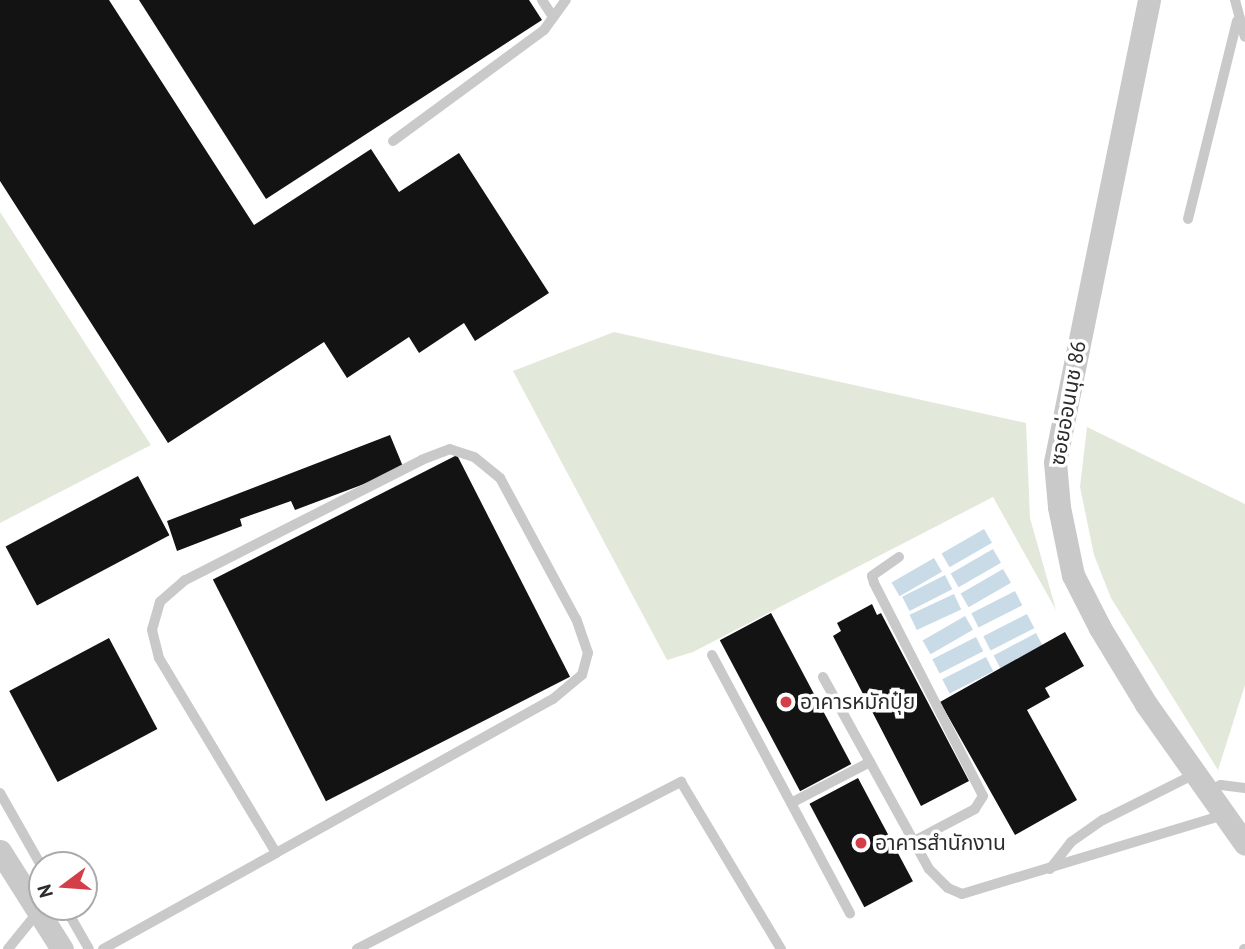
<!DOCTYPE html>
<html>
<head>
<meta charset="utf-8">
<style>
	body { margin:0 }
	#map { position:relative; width:1245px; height:949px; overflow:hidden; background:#fff; font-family:"PT Sans","Noto Sans Thai",sans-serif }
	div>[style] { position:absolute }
	.green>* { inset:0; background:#e2e9db }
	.water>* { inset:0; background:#c8dbe7; transform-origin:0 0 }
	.building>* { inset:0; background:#131313; transform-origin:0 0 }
	.lane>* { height:10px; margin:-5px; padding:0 5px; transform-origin:5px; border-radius:5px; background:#c9c9c9 }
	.street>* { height:23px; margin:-11.5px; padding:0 11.5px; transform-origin:11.5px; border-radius:11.5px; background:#c9c9c9 }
	.dots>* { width:19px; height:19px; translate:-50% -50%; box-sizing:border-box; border:4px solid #fff; border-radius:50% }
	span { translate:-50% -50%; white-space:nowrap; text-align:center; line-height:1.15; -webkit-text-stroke:7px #fff; paint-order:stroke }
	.street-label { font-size:21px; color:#2c2c2c }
	.poi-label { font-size:21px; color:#2c2c2c }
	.left { translate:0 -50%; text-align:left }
	.north { position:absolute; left:28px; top:851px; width:70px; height:70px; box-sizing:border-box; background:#fff; border:2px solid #ababab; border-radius:50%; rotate:254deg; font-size:19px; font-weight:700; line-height:28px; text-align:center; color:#2c2c2c }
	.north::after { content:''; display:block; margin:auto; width:24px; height:32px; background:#d43e49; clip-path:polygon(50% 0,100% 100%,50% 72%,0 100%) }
</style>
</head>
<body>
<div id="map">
	<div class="green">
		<div style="clip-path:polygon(0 212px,151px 445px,0 523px)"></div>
		<div style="clip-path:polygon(614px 332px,1026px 423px,1030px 518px,1056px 610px,993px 497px,693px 652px,667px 660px,513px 371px)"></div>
		<div style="clip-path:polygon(1087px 427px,1245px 504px,1245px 685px,1218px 770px,1111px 598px,1094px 555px,1080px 487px)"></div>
	</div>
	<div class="water">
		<div style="left:984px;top:529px;width:16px;height:49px;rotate:60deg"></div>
		<div style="left:993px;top:549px;width:16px;height:49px;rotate:60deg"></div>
		<div style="left:934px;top:558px;width:16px;height:49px;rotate:60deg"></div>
		<div style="left:1003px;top:569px;width:16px;height:49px;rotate:60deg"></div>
		<div style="left:945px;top:575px;width:16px;height:48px;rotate:63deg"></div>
		<div style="left:1015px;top:591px;width:16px;height:49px;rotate:63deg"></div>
		<div style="left:954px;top:594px;width:17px;height:49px;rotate:65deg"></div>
		<div style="left:1027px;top:614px;width:16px;height:49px;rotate:63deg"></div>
		<div style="left:965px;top:616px;width:16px;height:49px;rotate:60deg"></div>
		<div style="left:1036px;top:633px;width:17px;height:48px;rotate:62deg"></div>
		<div style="left:976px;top:637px;width:16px;height:49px;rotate:63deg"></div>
		<div style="left:986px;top:657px;width:16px;height:49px;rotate:63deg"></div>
	</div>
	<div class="building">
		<div style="clip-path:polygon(0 0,109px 0,254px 225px,371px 149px,399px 192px,459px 153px,549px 293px,475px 341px,464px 323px,419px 353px,409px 337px,347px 378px,324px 342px,168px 443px,0 181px)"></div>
		<div style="clip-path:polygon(139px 0,529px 0,542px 20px,266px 199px)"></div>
		<div style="clip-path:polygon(390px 435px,404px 469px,295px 510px,291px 501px,240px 519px,242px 526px,177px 551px,167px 521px)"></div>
		<div style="left:457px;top:455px;width:249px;height:274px;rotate:63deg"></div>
		<div style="left:138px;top:476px;width:67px;height:150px;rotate:62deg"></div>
		<div style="clip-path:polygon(872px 604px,877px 615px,881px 613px,969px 781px,921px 806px,833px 636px,841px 631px,837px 623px)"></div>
		<div style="left:771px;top:613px;width:171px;height:58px;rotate:62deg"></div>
		<div style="clip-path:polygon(1065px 632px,1084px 666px,1045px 688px,1050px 697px,1027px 710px,1077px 800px,1015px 835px,940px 702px)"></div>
		<div style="left:109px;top:638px;width:103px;height:113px;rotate:62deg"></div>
		<div style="left:858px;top:778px;width:117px;height:55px;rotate:62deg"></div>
	</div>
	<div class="lane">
		<div style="left:542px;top:0;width:20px;rotate:57deg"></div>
		<div style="left:1235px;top:0;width:38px;rotate:75deg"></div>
		<div style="left:393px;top:141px;width:187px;rotate:-36.3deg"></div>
		<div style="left:544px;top:30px;width:37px;rotate:-54deg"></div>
		<div style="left:1188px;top:219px;width:204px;rotate:-76.1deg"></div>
		<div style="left:899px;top:557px;width:33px;rotate:145deg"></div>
		<div style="left:872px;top:576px;width:7px;rotate:74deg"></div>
		<div style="left:874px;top:583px;width:239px;rotate:62.9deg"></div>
		<div style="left:983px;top:796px;width:15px;rotate:122deg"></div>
		<div style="left:975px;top:809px;width:69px;rotate:152.3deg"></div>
		<div style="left:712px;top:655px;width:293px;rotate:61.9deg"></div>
		<div style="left:823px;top:677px;width:219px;rotate:61.1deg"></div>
		<div style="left:929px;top:869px;width:27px;rotate:45deg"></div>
		<div style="left:948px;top:888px;width:15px;rotate:23deg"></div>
		<div style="left:962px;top:894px;width:274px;rotate:-16.8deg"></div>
		<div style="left:1208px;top:791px;width:14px;rotate:-25deg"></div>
		<div style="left:1221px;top:785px;width:24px;rotate:7deg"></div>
		<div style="left:0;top:793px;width:85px;rotate:60.4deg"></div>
		<div style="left:791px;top:803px;width:89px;rotate:-27.4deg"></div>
		<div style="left:1050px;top:869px;width:34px;rotate:-52deg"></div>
		<div style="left:1071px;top:842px;width:39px;rotate:-35deg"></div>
		<div style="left:1103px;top:820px;width:103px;rotate:-26.6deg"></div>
		<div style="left:65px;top:907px;width:48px;rotate:60.3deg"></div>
		<div style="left:8px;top:949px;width:48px;rotate:-51deg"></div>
		<div style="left:103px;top:949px;width:198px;rotate:-29deg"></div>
		<div style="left:276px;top:853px;width:317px;rotate:-29.1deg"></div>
		<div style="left:553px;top:699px;width:38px;rotate:-40deg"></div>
		<div style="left:582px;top:675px;width:23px;rotate:-75deg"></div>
		<div style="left:588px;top:653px;width:36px;rotate:-109deg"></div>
		<div style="left:576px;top:619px;width:160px;rotate:-118.3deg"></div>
		<div style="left:500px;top:478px;width:33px;rotate:-141deg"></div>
		<div style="left:474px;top:457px;width:25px;rotate:-162deg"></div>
		<div style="left:450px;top:449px;width:30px;rotate:159deg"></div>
		<div style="left:422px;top:460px;width:266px;rotate:153.1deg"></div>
		<div style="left:185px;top:580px;width:33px;rotate:139deg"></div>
		<div style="left:160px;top:602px;width:29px;rotate:106deg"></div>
		<div style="left:152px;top:630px;width:29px;rotate:76deg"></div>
		<div style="left:159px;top:658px;width:227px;rotate:59deg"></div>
		<div style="left:357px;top:949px;width:365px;rotate:-27.3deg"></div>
		<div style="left:681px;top:782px;width:195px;rotate:59.1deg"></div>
		<div style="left:1244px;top:949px;width:1px"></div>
	</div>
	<div class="street">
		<div style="left:1149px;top:0;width:471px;rotate:101.5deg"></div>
		<div style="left:1055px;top:462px;width:45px;rotate:84.9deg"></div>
		<div style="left:1059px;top:507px;width:69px;rotate:78.4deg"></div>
		<div style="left:1073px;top:575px;width:59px;rotate:63deg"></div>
		<div style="left:1100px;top:628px;width:89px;rotate:58.8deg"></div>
		<div style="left:1146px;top:704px;width:171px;rotate:54.7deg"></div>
		<div style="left:0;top:851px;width:116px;rotate:57.7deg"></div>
	</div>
	<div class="dots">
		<div style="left:786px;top:702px;background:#d43e49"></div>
		<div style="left:861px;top:843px;background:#d43e49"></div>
	</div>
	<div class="street-label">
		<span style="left:1068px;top:403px;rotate:-80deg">ซอยอ่อนนุช 86</span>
	</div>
	<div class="poi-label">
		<span class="left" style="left:800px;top:702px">อาคารหมักปุ๋ย</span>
		<span class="left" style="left:875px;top:843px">อาคารสำนักงาน</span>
	</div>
	<div class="north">N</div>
</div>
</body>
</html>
